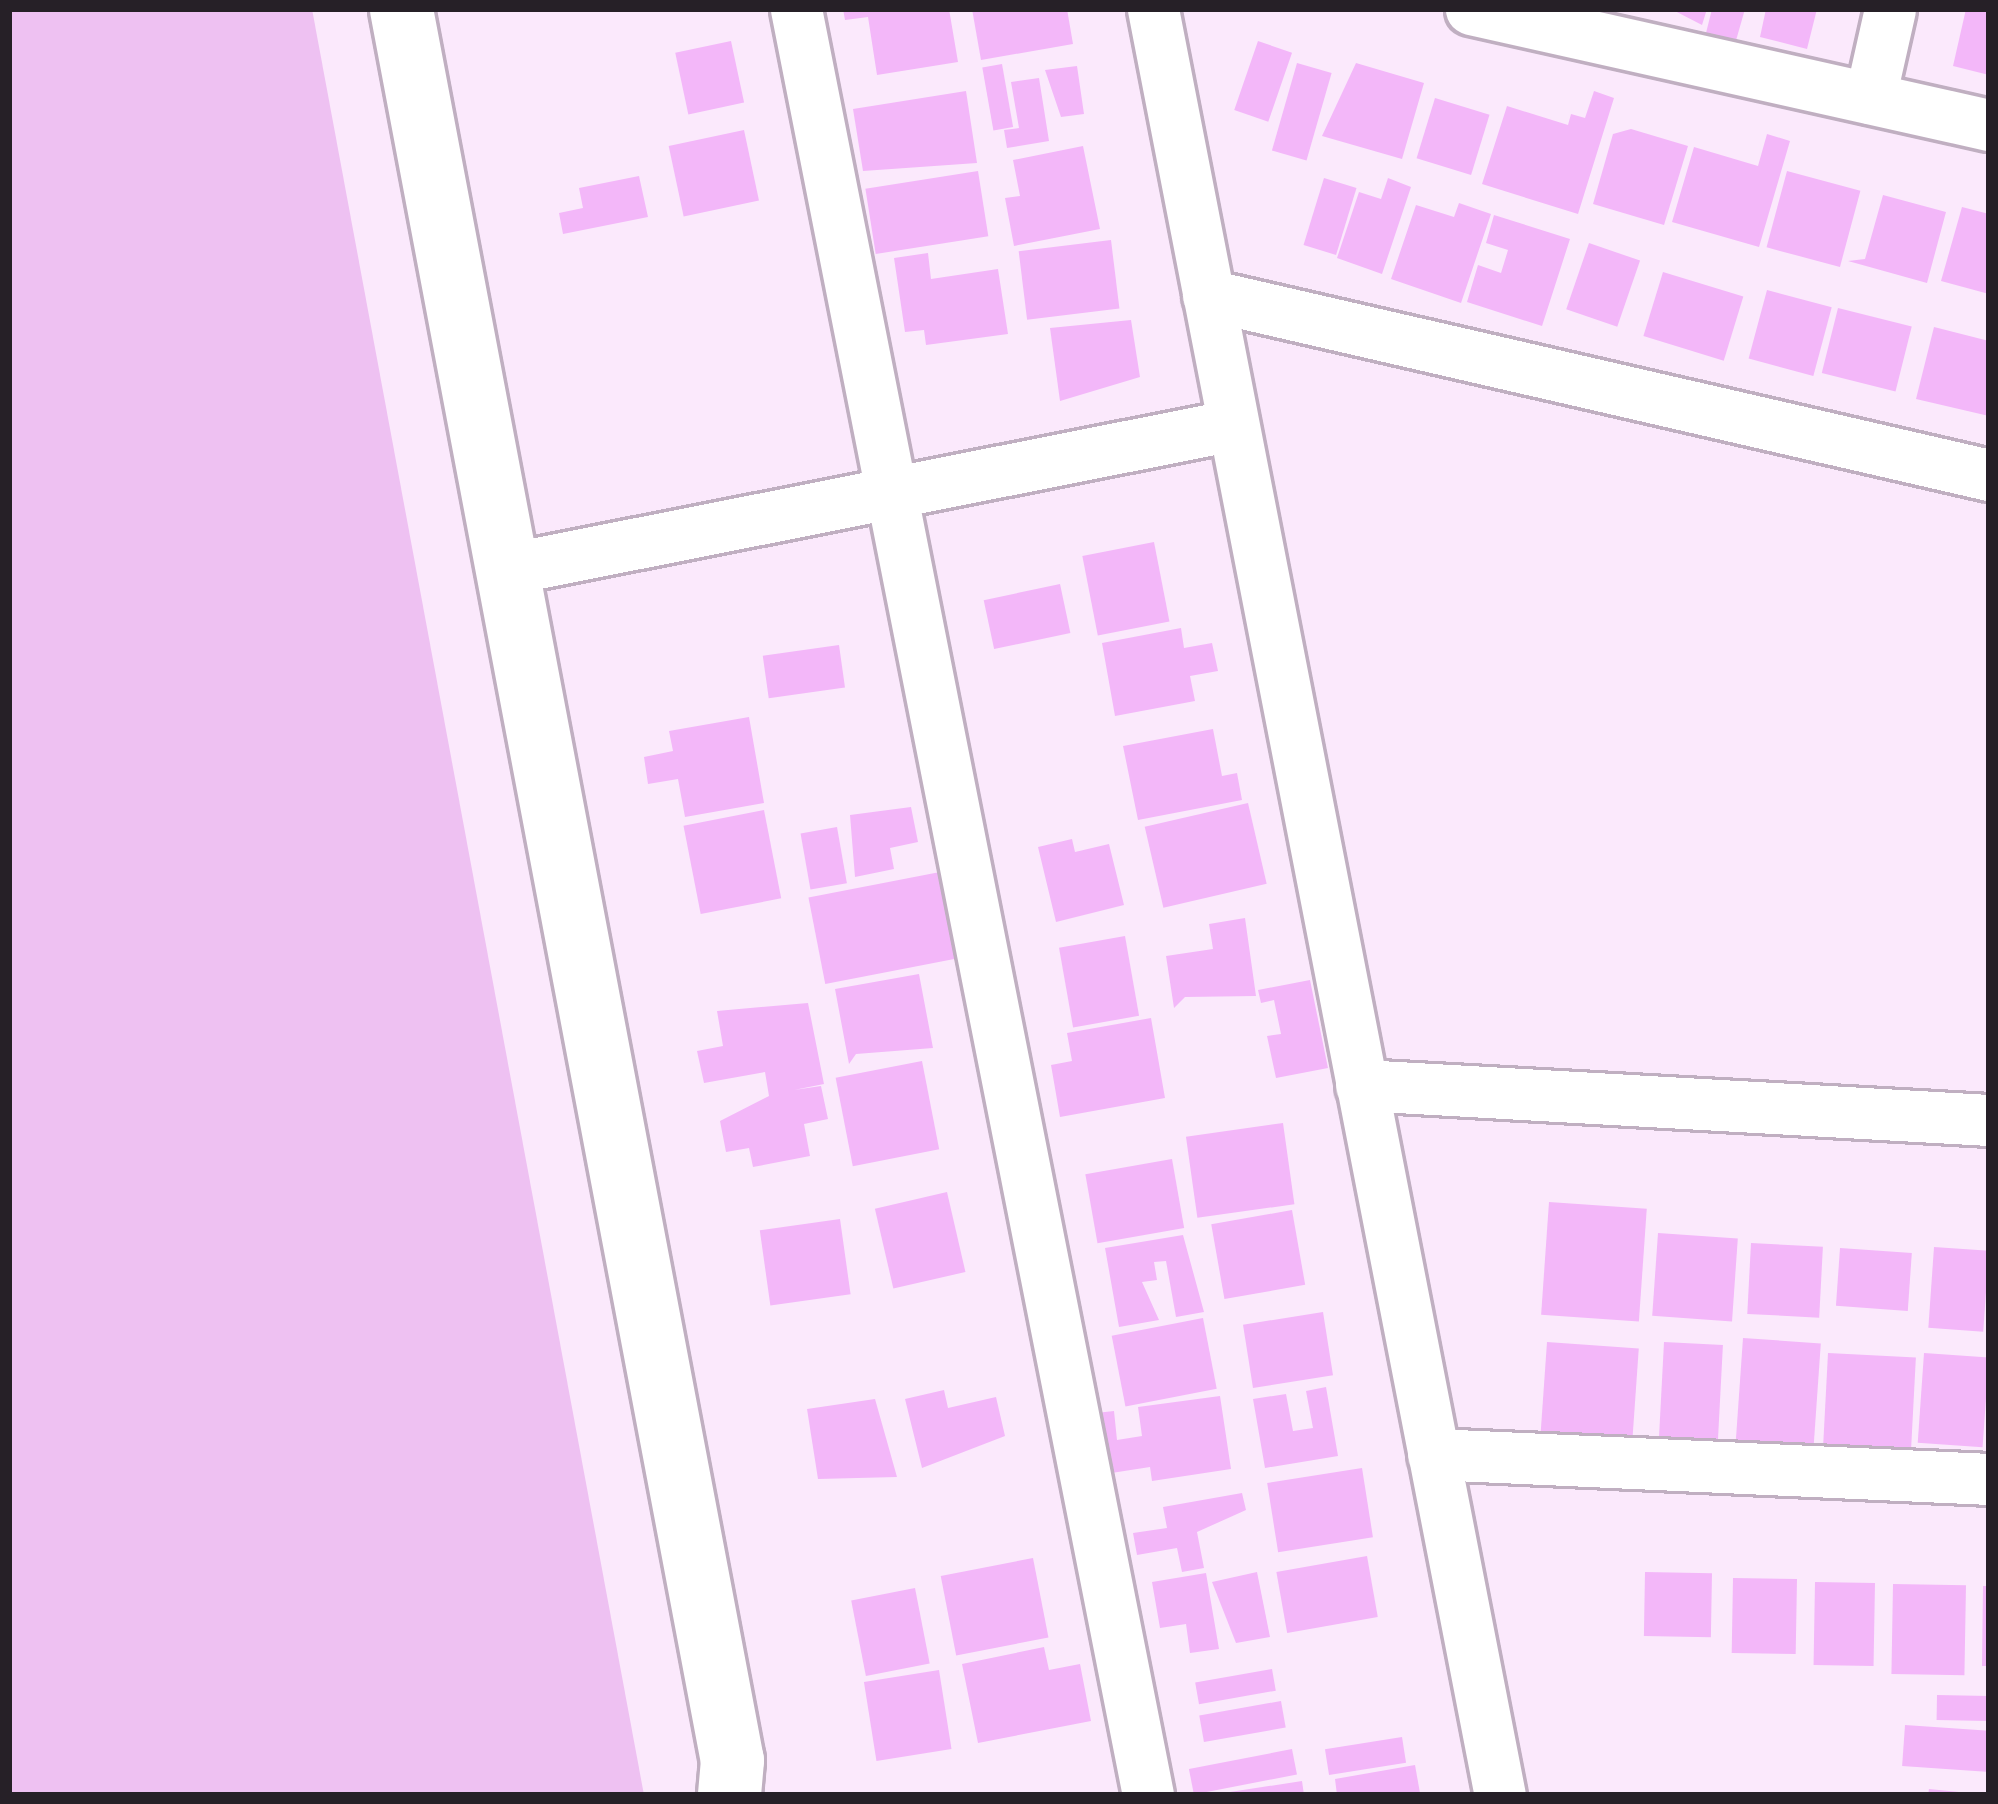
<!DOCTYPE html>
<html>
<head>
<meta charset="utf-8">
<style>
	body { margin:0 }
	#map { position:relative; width:1998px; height:1804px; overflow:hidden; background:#fbe9fc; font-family:Signika,sans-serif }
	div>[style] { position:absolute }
	.green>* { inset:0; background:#eec1f2 }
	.building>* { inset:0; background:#f3b7f9; transform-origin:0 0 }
	.roads { filter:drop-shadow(3px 0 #c0afc1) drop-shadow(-3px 0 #c0afc1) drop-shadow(0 3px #c0afc1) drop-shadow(0 -3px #c0afc1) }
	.minor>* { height:51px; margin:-25.5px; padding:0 25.5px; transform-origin:25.5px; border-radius:25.5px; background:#fff }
	.tertiary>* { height:63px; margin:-31.5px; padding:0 31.5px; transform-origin:31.5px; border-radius:31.5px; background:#fff }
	span { translate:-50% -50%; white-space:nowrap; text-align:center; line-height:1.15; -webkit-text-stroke:12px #fff; paint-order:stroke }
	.frame { position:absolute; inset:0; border:12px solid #262027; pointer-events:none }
</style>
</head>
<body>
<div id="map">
	<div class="green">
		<div style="clip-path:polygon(9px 9px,312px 9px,644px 1795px,9px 1795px)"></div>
	</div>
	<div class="building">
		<div style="clip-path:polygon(843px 9px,949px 9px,958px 62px,877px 75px,868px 17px,845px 20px)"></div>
		<div style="clip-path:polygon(972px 9px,1067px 9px,1073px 44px,981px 60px)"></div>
		<div style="clip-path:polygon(1671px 9px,1707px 9px,1702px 25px)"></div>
		<div style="clip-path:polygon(1712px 9px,1745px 9px,1735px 44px,1705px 37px)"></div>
		<div style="clip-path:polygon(1766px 9px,1817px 9px,1807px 49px,1760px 37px)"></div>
		<div style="clip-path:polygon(1966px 9px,1989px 12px,1989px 75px,1953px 66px)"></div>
		<div style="left:731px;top:41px;width:63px;height:57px;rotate:78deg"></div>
		<div style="left:1258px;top:41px;width:36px;height:73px;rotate:19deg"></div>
		<div style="left:1297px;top:63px;width:36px;height:91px;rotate:16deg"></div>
		<div style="clip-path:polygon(1356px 63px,1424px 83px,1402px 159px,1322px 136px)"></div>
		<div style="left:1002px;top:64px;width:64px;height:20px;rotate:80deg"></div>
		<div style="clip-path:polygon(1077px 66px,1084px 114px,1061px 117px,1045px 70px)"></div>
		<div style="clip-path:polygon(1039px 78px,1049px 141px,1007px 148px,1004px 130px,1019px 128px,1011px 82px)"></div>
		<div style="clip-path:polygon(966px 91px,977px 163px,863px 171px,853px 109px)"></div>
		<div style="clip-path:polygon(1594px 91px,1614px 98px,1578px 214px,1482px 184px,1507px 106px,1568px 125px,1571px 114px,1585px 118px)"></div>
		<div style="left:1435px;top:98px;width:57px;height:63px;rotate:17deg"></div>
		<div style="clip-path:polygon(1631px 129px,1688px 146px,1664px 225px,1593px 204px,1613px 134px)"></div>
		<div style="left:744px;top:130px;width:72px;height:77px;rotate:78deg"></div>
		<div style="clip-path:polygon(1767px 134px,1790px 141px,1759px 247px,1672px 222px,1694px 147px,1758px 166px)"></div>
		<div style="clip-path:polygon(1083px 146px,1100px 229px,1014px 246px,1005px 198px,1020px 196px,1013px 160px)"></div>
		<div style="left:978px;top:171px;width:66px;height:114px;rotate:81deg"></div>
		<div style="left:1787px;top:171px;width:76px;height:79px;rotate:15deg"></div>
		<div style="clip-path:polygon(639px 176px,648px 217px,563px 234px,559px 213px,583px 208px,579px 188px)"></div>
		<div style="left:1324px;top:178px;width:34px;height:70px;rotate:17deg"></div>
		<div style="clip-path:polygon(1388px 178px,1411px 187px,1382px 274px,1337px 258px,1359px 192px,1381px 199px)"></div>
		<div style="clip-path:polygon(1883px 195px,1946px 212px,1927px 283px,1848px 261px,1865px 259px)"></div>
		<div style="clip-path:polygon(1459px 203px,1491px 214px,1461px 303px,1391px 279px,1416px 205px,1454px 217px)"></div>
		<div style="clip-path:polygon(1962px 207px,1989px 214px,1989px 294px,1941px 281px)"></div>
		<div style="clip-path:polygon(1494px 215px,1570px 239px,1542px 326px,1467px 302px,1478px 265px,1501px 273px,1508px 250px,1486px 243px)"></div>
		<div style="left:1111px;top:240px;width:69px;height:93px;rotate:83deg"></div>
		<div style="left:1589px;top:243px;width:54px;height:70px;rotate:19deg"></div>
		<div style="clip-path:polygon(928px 253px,931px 279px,998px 269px,1008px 334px,926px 345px,924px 330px,905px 332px,894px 258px)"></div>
		<div style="left:1663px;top:272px;width:84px;height:67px;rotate:17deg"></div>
		<div style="left:1767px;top:290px;width:67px;height:71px;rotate:15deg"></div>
		<div style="left:1838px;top:308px;width:76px;height:67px;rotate:14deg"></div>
		<div style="clip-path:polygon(1131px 320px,1140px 377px,1060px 401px,1050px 328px)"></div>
		<div style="clip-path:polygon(1934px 327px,1989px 341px,1989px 416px,1916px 399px)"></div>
		<div style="left:1154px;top:542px;width:81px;height:73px;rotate:79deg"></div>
		<div style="left:1060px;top:584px;width:50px;height:78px;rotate:78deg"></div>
		<div style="clip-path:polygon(1181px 628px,1184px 648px,1212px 643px,1218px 671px,1190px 676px,1195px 701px,1115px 716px,1102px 643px)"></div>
		<div style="left:839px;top:645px;width:43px;height:77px;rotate:82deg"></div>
		<div style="clip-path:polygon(749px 717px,764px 803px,685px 817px,678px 779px,648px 784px,644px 757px,673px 751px,669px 731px)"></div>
		<div style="clip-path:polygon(1213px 729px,1222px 776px,1237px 773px,1242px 800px,1138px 820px,1123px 746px)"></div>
		<div style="left:1248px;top:803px;width:83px;height:106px;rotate:77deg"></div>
		<div style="clip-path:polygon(911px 807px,918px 842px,890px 848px,894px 869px,855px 877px,850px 815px)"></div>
		<div style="left:764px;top:810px;width:90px;height:82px;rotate:79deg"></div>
		<div style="left:837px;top:827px;width:57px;height:37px;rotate:80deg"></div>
		<div style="clip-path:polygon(1072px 839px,1075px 852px,1109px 844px,1124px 905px,1056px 922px,1038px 847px)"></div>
		<div style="left:940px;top:872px;width:88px;height:134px;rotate:79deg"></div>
		<div style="clip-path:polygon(1245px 918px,1256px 996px,1185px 997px,1174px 1008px,1166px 956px,1213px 949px,1209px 924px)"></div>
		<div style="left:1125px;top:936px;width:81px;height:67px;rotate:80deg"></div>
		<div style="clip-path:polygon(919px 974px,933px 1048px,856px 1054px,849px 1064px,835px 989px)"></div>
		<div style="clip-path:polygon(1310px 980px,1328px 1068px,1276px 1078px,1267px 1036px,1281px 1034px,1274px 1000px,1261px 1003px,1258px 990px)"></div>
		<div style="clip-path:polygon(808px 1003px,824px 1084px,794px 1090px,821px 1086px,828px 1119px,804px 1124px,810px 1156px,753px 1167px,749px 1148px,726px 1152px,720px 1121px,769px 1096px,765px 1072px,704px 1083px,697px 1051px,723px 1046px,717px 1011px)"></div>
		<div style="clip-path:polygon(1151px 1018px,1165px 1098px,1060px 1117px,1051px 1065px,1072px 1061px,1067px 1033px)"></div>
		<div style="left:922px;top:1061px;width:90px;height:88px;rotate:79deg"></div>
		<div style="left:1283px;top:1123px;width:82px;height:98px;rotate:82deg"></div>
		<div style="left:1172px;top:1159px;width:70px;height:88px;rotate:80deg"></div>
		<div style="left:947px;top:1192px;width:82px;height:74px;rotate:77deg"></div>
		<div style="left:1549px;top:1202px;width:98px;height:113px;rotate:4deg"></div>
		<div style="left:1292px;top:1210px;width:76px;height:82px;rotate:80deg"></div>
		<div style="left:840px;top:1219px;width:76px;height:81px;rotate:82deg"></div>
		<div style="left:1658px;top:1233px;width:80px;height:83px;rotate:4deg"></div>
		<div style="clip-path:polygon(1183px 1235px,1204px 1312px,1176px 1317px,1166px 1261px,1154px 1262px,1157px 1280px,1142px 1282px,1159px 1320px,1119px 1327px,1105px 1248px)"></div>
		<div style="left:1751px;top:1243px;width:72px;height:71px;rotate:3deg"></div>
		<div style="left:1934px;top:1247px;width:55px;height:81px;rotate:4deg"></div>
		<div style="left:1840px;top:1248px;width:72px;height:58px;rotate:4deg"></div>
		<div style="left:1323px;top:1312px;width:64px;height:81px;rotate:81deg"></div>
		<div style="left:1203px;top:1318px;width:72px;height:93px;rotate:79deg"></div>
		<div style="left:1743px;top:1338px;width:78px;height:103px;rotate:4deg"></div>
		<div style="left:1547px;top:1342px;width:92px;height:90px;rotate:4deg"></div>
		<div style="left:1664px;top:1342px;width:59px;height:96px;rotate:3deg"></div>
		<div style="left:1828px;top:1353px;width:88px;height:99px;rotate:3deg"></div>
		<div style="left:1924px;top:1353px;width:65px;height:90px;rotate:4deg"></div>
		<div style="clip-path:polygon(1326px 1387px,1338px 1456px,1265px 1468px,1253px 1399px,1286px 1394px,1293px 1431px,1313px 1428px,1306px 1391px)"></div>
		<div style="clip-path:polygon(944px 1390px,948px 1408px,996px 1397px,1005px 1436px,922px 1468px,905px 1399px)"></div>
		<div style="clip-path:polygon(1220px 1396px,1231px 1469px,1152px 1481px,1150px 1467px,1105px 1474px,1096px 1413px,1114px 1411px,1117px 1440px,1142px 1436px,1138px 1407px)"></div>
		<div style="clip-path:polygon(875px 1399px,897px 1477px,818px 1479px,807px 1409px)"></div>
		<div style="left:1362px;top:1468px;width:70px;height:96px;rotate:81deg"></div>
		<div style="clip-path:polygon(1242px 1493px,1246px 1510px,1197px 1532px,1204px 1568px,1182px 1572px,1177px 1548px,1137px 1555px,1133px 1533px,1167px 1528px,1163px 1507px)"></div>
		<div style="left:1367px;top:1556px;width:62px;height:92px;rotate:80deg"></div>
		<div style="left:1033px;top:1558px;width:81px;height:94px;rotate:79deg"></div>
		<div style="clip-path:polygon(1257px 1572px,1270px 1637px,1236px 1643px,1212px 1582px)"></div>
		<div style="left:1645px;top:1572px;width:67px;height:64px;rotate:1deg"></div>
		<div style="clip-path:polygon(1206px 1573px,1219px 1649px,1190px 1653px,1186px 1624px,1160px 1628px,1152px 1582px)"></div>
		<div style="left:1733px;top:1578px;width:64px;height:75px;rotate:1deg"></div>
		<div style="left:1815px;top:1582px;width:60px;height:83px;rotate:1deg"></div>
		<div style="left:1893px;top:1584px;width:73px;height:90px;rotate:1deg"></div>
		<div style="clip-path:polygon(1983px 1586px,1989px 1586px,1989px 1666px,1982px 1666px)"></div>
		<div style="left:915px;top:1588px;width:77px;height:65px;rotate:79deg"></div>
		<div style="clip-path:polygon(1044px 1647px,1049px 1670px,1080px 1664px,1091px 1721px,978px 1743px,962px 1664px)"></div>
		<div style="left:1272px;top:1669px;width:22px;height:78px;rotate:80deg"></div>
		<div style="left:939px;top:1670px;width:80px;height:76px;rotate:81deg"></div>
		<div style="left:1937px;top:1695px;width:52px;height:25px;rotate:1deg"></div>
		<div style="left:1281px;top:1701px;width:27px;height:83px;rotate:80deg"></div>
		<div style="left:1905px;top:1725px;width:84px;height:41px;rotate:4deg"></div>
		<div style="left:1402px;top:1737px;width:26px;height:78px;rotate:81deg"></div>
		<div style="left:1292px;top:1749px;width:26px;height:105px;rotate:79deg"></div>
		<div style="clip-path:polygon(1415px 1765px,1420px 1793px,1337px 1795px,1335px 1779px)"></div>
		<div style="clip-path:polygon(1302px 1781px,1304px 1795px,1230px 1795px,1230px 1792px)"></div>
		<div style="clip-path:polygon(1929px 1789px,1959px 1792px,1959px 1795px,1928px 1795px)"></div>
	</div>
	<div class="roads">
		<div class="minor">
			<div style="left:796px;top:9px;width:1820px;rotate:78.85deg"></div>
			<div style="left:1153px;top:9px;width:1819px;rotate:79.01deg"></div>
			<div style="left:1471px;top:9px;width:531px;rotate:12.62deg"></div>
			<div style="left:1870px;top:98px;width:91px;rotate:-77.3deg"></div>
			<div style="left:1208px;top:295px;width:801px;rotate:12.98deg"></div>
			<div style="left:507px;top:569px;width:740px;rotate:-11.22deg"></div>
			<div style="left:1361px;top:1085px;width:629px;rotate:3.19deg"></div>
			<div style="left:1433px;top:1454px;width:557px;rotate:2.57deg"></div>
		</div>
		<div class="tertiary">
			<div style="left:401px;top:9px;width:1782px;rotate:79.3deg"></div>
			<div style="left:732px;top:1760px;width:35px;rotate:95deg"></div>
		</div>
	</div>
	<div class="frame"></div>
</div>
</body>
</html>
